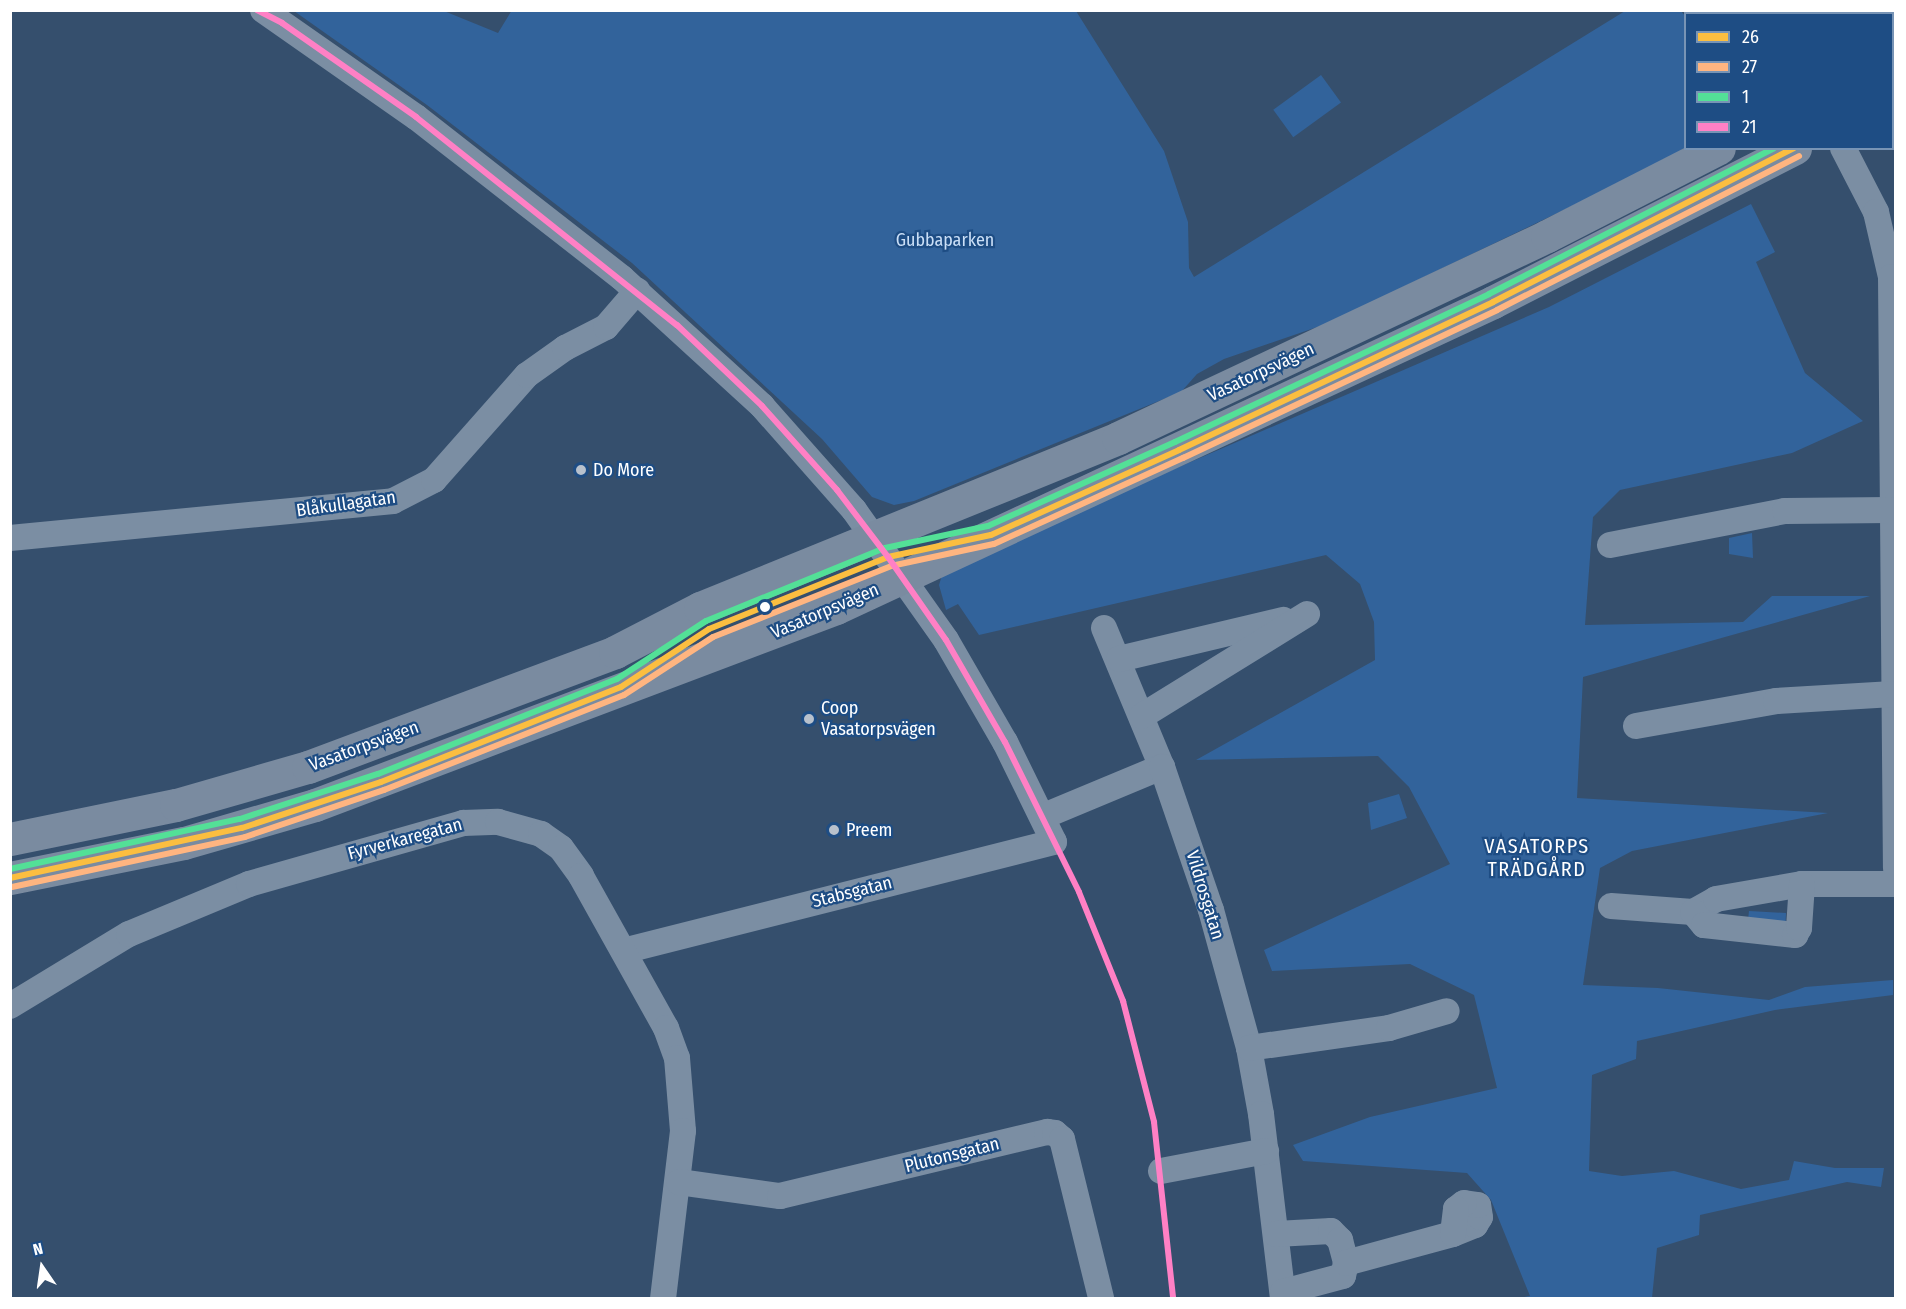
<!DOCTYPE html>
<html>
<head>
<meta charset="utf-8">
<style>
	body { margin:0 }
	#map { position:relative; width:1906px; height:1309px; overflow:hidden; background:#354f6d; font-family:"Fira Sans Condensed",sans-serif }
	div>[style] { position:absolute }
	.green>* { inset:0; background:#32639b; transform-origin:0 0 }
	.minor>* { height:26px; margin:-13px; padding:0 13px; transform-origin:13px; border-radius:13px; background:#7b8ea3 }
	.major>* { height:33px; margin:-16.5px; padding:0 16.5px; transform-origin:16.5px; border-radius:16.5px; background:#7a8ba0 }
	.bus-1>* { height:6px; margin:-3px; padding:0 3px; transform-origin:3px; border-radius:3px; background:#fbbe40 }
	.bus-2>* { height:6px; margin:-3px; padding:0 3px; transform-origin:3px; border-radius:3px; background:#ffb580 }
	.bus-3>* { height:6px; margin:-3px; padding:0 3px; transform-origin:3px; border-radius:3px; background:#53e097 }
	.bus-4>* { height:6px; margin:-3px; padding:0 3px; transform-origin:3px; border-radius:3px; background:#ff80c5 }
	.dots>* { width:16px; height:16px; translate:-50% -50%; box-sizing:border-box; border:3px solid #1e4d84; border-radius:50% }
	span { translate:-50% -50%; white-space:nowrap; text-align:center; line-height:1.15; -webkit-text-stroke:4.5px #1e4d84; paint-order:stroke }
	.park-label { font-size:18px; color:#cadff7 }
	.street-label { font-size:18px; color:#fff }
	.poi-label { font-size:18px; color:#fff }
	.left { translate:0 -50%; text-align:left }
	.neighbourhood-label { font-size:20px; color:#fff; letter-spacing:1.5px }
	.frame { position:absolute; inset:0; border:12px solid #fff; pointer-events:none }
	.legend { position:absolute; left:1684px; top:12px; width:210px; height:138px; box-sizing:border-box; background:#1e4d84; border:2px solid #7894b5; margin:0; padding:8px 10px; list-style:none; font-size:18px; color:#fff }
	.legend li { display:flex; align-items:center; gap:12px; height:30px }
	.legend b { width:30px; border:2px solid #7894b5 }
	.north { position:absolute; left:12px; top:1237px; width:60px; height:60px; -webkit-text-stroke:4px #1e4d84; paint-order:stroke; rotate:347deg; font-size:16px; font-weight:700; line-height:24px; text-align:center; color:#fff }
	.north::after { content:''; display:block; margin:auto; width:21px; height:27px; background:#fff; clip-path:polygon(50% 0,100% 100%,50% 72%,0 100%) }
</style>
</head>
<body>
<div id="map">
	<div class="green">
		<div style="clip-path:polygon(512px 10px,1076px 11px,1164px 151px,1188px 222px,1189px 268px,1194px 277px,1625px 11px,1681px 11px,1685px 16px,1686px 148px,1691px 149px,1326px 324px,1224px 359px,1197px 374px,1181px 392px,914px 501px,894px 505px,872px 497px,822px 439px,632px 263px,427px 105px,294px 11px,444px 11px,498px 33px)"></div>
		<div style="clip-path:polygon(1779px 11px,1895px 11px,1895px 27px,1893px 30px,1892px 14px)"></div>
		<div style="left:1321px;top:75px;width:34px;height:59px;rotate:54deg"></div>
		<div style="clip-path:polygon(1751px 204px,1775px 252px,1756px 262px,1805px 373px,1863px 421px,1792px 453px,1620px 490px,1593px 517px,1585px 625px,1743px 622px,1772px 596px,1870px 596px,1583px 677px,1577px 798px,1828px 813px,1632px 851px,1600px 868px,1583px 985px,1658px 988px,1769px 1000px,1805px 987px,1893px 980px,1893px 995px,1775px 1010px,1637px 1041px,1636px 1059px,1592px 1075px,1589px 1171px,1622px 1176px,1674px 1171px,1741px 1189px,1789px 1180px,1794px 1161px,1835px 1168px,1884px 1168px,1881px 1187px,1847px 1182px,1700px 1215px,1699px 1235px,1657px 1248px,1652px 1298px,1518px 1298px,1530px 1296px,1491px 1200px,1467px 1173px,1303px 1161px,1293px 1145px,1370px 1117px,1497px 1088px,1474px 995px,1410px 964px,1272px 971px,1264px 950px,1450px 864px,1409px 787px,1378px 756px,1196px 760px,1375px 660px,1374px 622px,1360px 584px,1326px 555px,979px 635px,958px 604px,946px 610px,939px 585px,943px 572px,978px 554px,1549px 307px)"></div>
		<div style="clip-path:polygon(1752px 533px,1753px 558px,1729px 554px,1729px 538px)"></div>
		<div style="clip-path:polygon(1399px 794px,1407px 818px,1371px 830px,1368px 803px)"></div>
		<div style="clip-path:polygon(1749px 911px,1786px 913px,1785px 935px,1747px 929px)"></div>
	</div>
	<div class="minor">
		<div style="left:263px;top:10px;width:187px;rotate:35deg"></div>
		<div style="left:416px;top:117px;width:261px;rotate:38deg"></div>
		<div style="left:622px;top:278px;width:190px;rotate:42.4deg"></div>
		<div style="left:762px;top:406px;width:139px;rotate:48.5deg"></div>
		<div style="left:854px;top:510px;width:159px;rotate:54.7deg"></div>
		<div style="left:946px;top:640px;width:118px;rotate:60deg"></div>
		<div style="left:1005px;top:742px;width:111px;rotate:63.9deg"></div>
		<div style="left:1054px;top:842px;width:444px;rotate:165.8deg"></div>
		<div style="left:1757px;top:10px;width:4px;rotate:63deg"></div>
		<div style="left:1843px;top:148px;width:72px;rotate:62.7deg"></div>
		<div style="left:1876px;top:212px;width:67px;rotate:77deg"></div>
		<div style="left:1891px;top:277px;width:591px;rotate:89.52deg"></div>
		<div style="left:10px;top:538px;width:385px;rotate:-5.5deg"></div>
		<div style="left:393px;top:501px;width:46px;rotate:-27.1deg"></div>
		<div style="left:434px;top:480px;width:140px;rotate:-48.5deg"></div>
		<div style="left:527px;top:375px;width:47px;rotate:-35.4deg"></div>
		<div style="left:565px;top:348px;width:46px;rotate:-27.1deg"></div>
		<div style="left:606px;top:327px;width:48px;rotate:-49.3deg"></div>
		<div style="left:1610px;top:545px;width:178px;rotate:-11deg"></div>
		<div style="left:1785px;top:511px;width:106px;rotate:-0.5deg"></div>
		<div style="left:1104px;top:628px;width:151px;rotate:67.4deg"></div>
		<div style="left:1119px;top:659px;width:169px;rotate:-13.4deg"></div>
		<div style="left:1142px;top:716px;width:194px;rotate:-31.7deg"></div>
		<div style="left:1636px;top:726px;width:142px;rotate:-10.1deg"></div>
		<div style="left:1776px;top:701px;width:117px;rotate:-3.4deg"></div>
		<div style="left:1044px;top:816px;width:128px;rotate:-22.6deg"></div>
		<div style="left:1162px;top:767px;width:151px;rotate:71.1deg"></div>
		<div style="left:1211px;top:910px;width:143px;rotate:74.6deg"></div>
		<div style="left:1249px;top:1048px;width:67px;rotate:79.7deg"></div>
		<div style="left:1261px;top:1114px;width:185px;rotate:83.2deg"></div>
		<div style="left:1611px;top:906px;width:82px;rotate:4.2deg"></div>
		<div style="left:1693px;top:912px;width:26px;rotate:-29deg"></div>
		<div style="left:1716px;top:899px;width:87px;rotate:-9.9deg"></div>
		<div style="left:1802px;top:884px;width:94px"></div>
		<div style="left:1693px;top:912px;width:17px;rotate:50deg"></div>
		<div style="left:1704px;top:925px;width:92px;rotate:6.3deg"></div>
		<div style="left:1795px;top:935px;width:8px;rotate:-60deg"></div>
		<div style="left:1799px;top:928px;width:44px;rotate:-86.1deg"></div>
		<div style="left:10px;top:1006px;width:139px;rotate:-31.2deg"></div>
		<div style="left:129px;top:934px;width:130px;rotate:-22.6deg"></div>
		<div style="left:249px;top:884px;width:223px;rotate:-15.9deg"></div>
		<div style="left:463px;top:823px;width:35px;rotate:-2deg"></div>
		<div style="left:498px;top:822px;width:45px;rotate:15.6deg"></div>
		<div style="left:541px;top:834px;width:24px;rotate:35deg"></div>
		<div style="left:561px;top:848px;width:34px;rotate:54deg"></div>
		<div style="left:581px;top:876px;width:174px;rotate:60.8deg"></div>
		<div style="left:666px;top:1028px;width:32px;rotate:70deg"></div>
		<div style="left:677px;top:1058px;width:73px;rotate:85.3deg"></div>
		<div style="left:683px;top:1131px;width:168px;rotate:96.8deg"></div>
		<div style="left:1249px;top:1048px;width:141px;rotate:-8.1deg"></div>
		<div style="left:1389px;top:1028px;width:60px;rotate:-16.3deg"></div>
		<div style="left:1161px;top:1171px;width:107px;rotate:-10.8deg"></div>
		<div style="left:679px;top:1182px;width:102px;rotate:7.9deg"></div>
		<div style="left:780px;top:1196px;width:275px;rotate:-13.5deg"></div>
		<div style="left:1047px;top:1132px;width:8px;rotate:7deg"></div>
		<div style="left:1055px;top:1133px;width:9px;rotate:41deg"></div>
		<div style="left:1062px;top:1139px;width:164px;rotate:76.2deg"></div>
		<div style="left:1276px;top:1234px;width:55px;rotate:-3.1deg"></div>
		<div style="left:1331px;top:1231px;width:13px;rotate:45deg"></div>
		<div style="left:1340px;top:1240px;width:24px;rotate:75deg"></div>
		<div style="left:1346px;top:1263px;width:13px;rotate:103deg"></div>
		<div style="left:1343px;top:1276px;width:62px;rotate:165.1deg"></div>
		<div style="left:1346px;top:1263px;width:111px;rotate:-15.2deg"></div>
		<div style="left:1453px;top:1234px;width:24px;rotate:-22deg"></div>
		<div style="left:1475px;top:1225px;width:9px;rotate:-58deg"></div>
		<div style="left:1480px;top:1217px;width:12px;rotate:-99deg"></div>
		<div style="left:1478px;top:1205px;width:14px;rotate:-172deg"></div>
		<div style="left:1464px;top:1203px;width:10px;rotate:143deg"></div>
		<div style="left:1456px;top:1209px;width:25px;rotate:97deg"></div>
	</div>
	<div class="major">
		<div style="left:1892px;top:47px;width:4px;rotate:-27deg"></div>
		<div style="left:1892px;top:91px;width:4px;rotate:-27deg"></div>
		<div style="left:10px;top:839px;width:169px;rotate:-11.6deg"></div>
		<div style="left:176px;top:805px;width:137px;rotate:-16.1deg"></div>
		<div style="left:308px;top:767px;width:328px;rotate:-20.5deg"></div>
		<div style="left:615px;top:652px;width:96px;rotate:-27.4deg"></div>
		<div style="left:700px;top:608px;width:451px;rotate:-22.1deg"></div>
		<div style="left:1118px;top:438px;width:474px;rotate:-25.2deg"></div>
		<div style="left:1547px;top:236px;width:193px;rotate:-27.1deg"></div>
		<div style="left:10px;top:878px;width:177px;rotate:-11.4deg"></div>
		<div style="left:184px;top:843px;width:136px;rotate:-16.2deg"></div>
		<div style="left:315px;top:805px;width:557px;rotate:-20.71deg"></div>
		<div style="left:836px;top:608px;width:725px;rotate:-24.97deg"></div>
		<div style="left:1493px;top:302px;width:339px;rotate:-27deg"></div>
	</div>
	<div class="bus-1">
		<div style="left:10px;top:878px;width:237px;rotate:-12.2deg"></div>
		<div style="left:242px;top:828px;width:146px;rotate:-18.3deg"></div>
		<div style="left:381px;top:782px;width:258px;rotate:-21.6deg"></div>
		<div style="left:621px;top:687px;width:105px;rotate:-33.4deg"></div>
		<div style="left:709px;top:629px;width:193px;rotate:-21.9deg"></div>
		<div style="left:888px;top:557px;width:105px;rotate:-12.1deg"></div>
		<div style="left:991px;top:535px;width:206px;rotate:-24.3deg"></div>
		<div style="left:1179px;top:450px;width:347px;rotate:-25.2deg"></div>
		<div style="left:1493px;top:302px;width:338px;rotate:-27.1deg"></div>
	</div>
	<div class="bus-2">
		<div style="left:12px;top:887px;width:238px;rotate:-12.1deg"></div>
		<div style="left:245px;top:837px;width:147px;rotate:-18.7deg"></div>
		<div style="left:384px;top:790px;width:258px;rotate:-21.6deg"></div>
		<div style="left:624px;top:695px;width:106px;rotate:-33.1deg"></div>
		<div style="left:713px;top:637px;width:192px;rotate:-21.7deg"></div>
		<div style="left:891px;top:566px;width:105px;rotate:-12.1deg"></div>
		<div style="left:994px;top:544px;width:208px;rotate:-24.5deg"></div>
		<div style="left:1183px;top:458px;width:347px;rotate:-25.2deg"></div>
		<div style="left:1497px;top:310px;width:339px;rotate:-27deg"></div>
	</div>
	<div class="bus-3">
		<div style="left:10px;top:869px;width:235px;rotate:-12.3deg"></div>
		<div style="left:240px;top:819px;width:145px;rotate:-18.1deg"></div>
		<div style="left:378px;top:774px;width:257px;rotate:-21.7deg"></div>
		<div style="left:617px;top:679px;width:106px;rotate:-33.1deg"></div>
		<div style="left:706px;top:621px;width:193px;rotate:-22.2deg"></div>
		<div style="left:885px;top:548px;width:105px;rotate:-12.1deg"></div>
		<div style="left:988px;top:526px;width:205px;rotate:-24.2deg"></div>
		<div style="left:1175px;top:442px;width:347px;rotate:-25.2deg"></div>
		<div style="left:1489px;top:294px;width:320px;rotate:-27.1deg"></div>
	</div>
	<div class="bus-4">
		<div style="left:257px;top:10px;width:28px;rotate:27deg"></div>
		<div style="left:282px;top:23px;width:164px;rotate:35deg"></div>
		<div style="left:416px;top:117px;width:334px;rotate:38.6deg"></div>
		<div style="left:677px;top:325px;width:117px;rotate:43.6deg"></div>
		<div style="left:762px;top:406px;width:113px;rotate:48.2deg"></div>
		<div style="left:837px;top:490px;width:84px;rotate:52.7deg"></div>
		<div style="left:888px;top:557px;width:101px;rotate:55.1deg"></div>
		<div style="left:946px;top:640px;width:118px;rotate:60deg"></div>
		<div style="left:1005px;top:742px;width:167px;rotate:63.7deg"></div>
		<div style="left:1079px;top:892px;width:118px;rotate:68deg"></div>
		<div style="left:1123px;top:1001px;width:125px;rotate:75.6deg"></div>
		<div style="left:1154px;top:1122px;width:177px;rotate:83.8deg"></div>
	</div>
	<div class="dots">
		<div style="left:581px;top:470px;background:#b8c1cc"></div>
		<div style="left:765px;top:607px;background:#fff"></div>
		<div style="left:809px;top:719px;background:#b8c1cc"></div>
		<div style="left:834px;top:830px;background:#b8c1cc"></div>
	</div>
	<div class="park-label">
		<span style="left:945px;top:240px">Gubbaparken</span>
	</div>
	<div class="street-label">
		<span style="left:1261px;top:372px;rotate:-25deg">Vasatorpsvägen</span>
		<span style="left:346px;top:504px;rotate:-8deg">Blåkullagatan</span>
		<span style="left:825px;top:611px;rotate:-23deg">Vasatorpsvägen</span>
		<span style="left:364px;top:746px;rotate:-20deg">Vasatorpsvägen</span>
		<span style="left:405px;top:839px;rotate:-15deg">Fyrverkaregatan</span>
		<span style="left:852px;top:892px;rotate:-14deg">Stabsgatan</span>
		<span style="left:1205px;top:895px;rotate:73deg">Vildrosgatan</span>
		<span style="left:952px;top:1155px;rotate:-14deg">Plutonsgatan</span>
	</div>
	<div class="poi-label">
		<span class="left" style="left:593px;top:470px">Do More</span>
		<span class="left" style="left:821px;top:719px">Coop<br>Vasatorpsvägen</span>
		<span class="left" style="left:846px;top:830px">Preem</span>
	</div>
	<div class="neighbourhood-label">
		<span style="left:1537px;top:858px">VASATORPS<br>TRÄDGÅRD</span>
	</div>
	<div class="frame"></div>
	<ul class="legend">
	<li><b style="height:8px;background:#fbbe40"></b>26</li>
	<li><b style="height:8px;background:#ffb580"></b>27</li>
	<li><b style="height:8px;background:#53e097"></b>1</li>
	<li><b style="height:8px;background:#ff80c5"></b>21</li>
	</ul>
	<div class="north">N</div>
</div>
</body>
</html>
